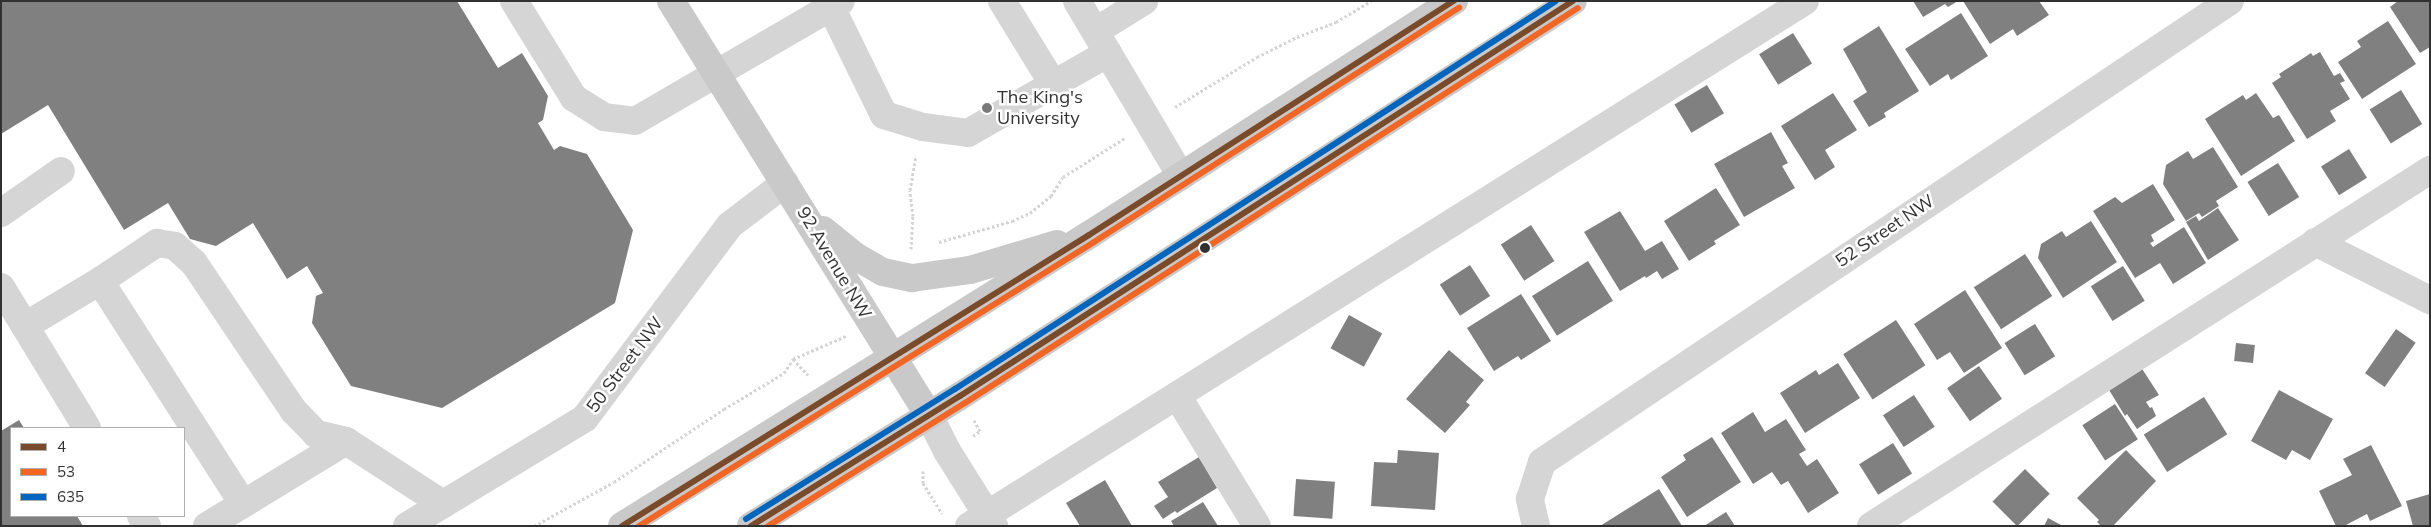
<!DOCTYPE html>
<html>
<head>
<meta charset="utf-8">
<style>
	body { margin:0 }
	#map { position:relative; width:2431px; height:527px; overflow:hidden; background:#fff; font-family:Mulish,sans-serif }
	div>[style] { position:absolute }
	.building>* { inset:0; background:#808080; transform-origin:0 0 }
	.path>* { height:3px; margin-top:-1.5px; transform-origin:0; background:repeating-linear-gradient(90deg,#d4d4d4 0 2.5px,transparent 0 5px) }
	.minor>* { height:28px; margin:-14px; padding:0 14px; transform-origin:14px; border-radius:14px; background:#d5d5d5 }
	.major>* { height:28px; margin:-14px; padding:0 14px; transform-origin:14px; border-radius:14px; background:#c9c9c9 }
	.bus-1>* { height:6px; margin:-3px; padding:0 3px; transform-origin:3px; border-radius:3px; background:#7a4b2a }
	.bus-2>* { height:6px; margin:-3px; padding:0 3px; transform-origin:3px; border-radius:3px; background:#f26522 }
	.bus-3>* { height:6px; margin:-3px; padding:0 3px; transform-origin:3px; border-radius:3px; background:#0065bd }
	.dots>* { width:14px; height:14px; translate:-50% -50%; box-sizing:border-box; border:2px solid #fff; border-radius:50% }
	span { translate:-50% -50%; white-space:nowrap; text-align:center; line-height:1.15; -webkit-text-stroke:5px #fff; paint-order:stroke }
	.poi-label { font-size:18px; color:#313131 }
	.left { translate:0 -50%; text-align:left }
	.street-label { font-size:18px; color:#313131 }
	.frame { position:absolute; inset:0; border:2px solid #313131; pointer-events:none }
	.legend { position:absolute; left:10px; top:427px; width:175px; height:90px; box-sizing:border-box; background:#fff; border:1px solid #adadad; margin:0; padding:6px 9px; list-style:none; font-size:15px; color:#313131 }
	.legend li { display:flex; align-items:center; gap:10px; height:25px }
	.legend b { width:25px; border:1px solid #adadad }
</style>
</head>
<body>
<div id="map">
	<div class="building">
		<div style="clip-path:polygon(1px 1px,457px 1px,498px 68px,522px 53px,548px 96px,543px 120px,538px 123px,554px 150px,560px 146px,587px 154px,633px 230px,615px 303px,442px 408px,351px 386px,312px 323px,316px 296px,323px 293px,307px 266px,287px 279px,253px 223px,216px 246px,190px 239px,168px 203px,124px 230px,48px 105px,1px 134px)"></div>
		<div style="clip-path:polygon(1913px 1px,1958px 1px,1948px 7px,1945px 4px,1923px 17px)"></div>
		<div style="clip-path:polygon(1963px 1px,2039px 1px,2049px 15px,2017px 36px,2013px 29px,1990px 44px)"></div>
		<div style="clip-path:polygon(2398px 1px,2430px 1px,2430px 47px,2420px 53px,2390px 7px)"></div>
		<div style="clip-path:polygon(1961px 13px,1988px 56px,1951px 80px,1948px 74px,1930px 86px,1905px 49px)"></div>
		<div style="clip-path:polygon(2388px 21px,2416px 64px,2362px 99px,2338px 62px,2361px 47px,2357px 41px)"></div>
		<div style="clip-path:polygon(1879px 26px,1919px 91px,1884px 113px,1886px 117px,1869px 127px,1853px 101px,1867px 92px,1843px 49px)"></div>
		<div style="left:1793px;top:33px;width:36px;height:40px;rotate:58deg"></div>
		<div style="clip-path:polygon(2320px 52px,2334px 76px,2340px 73px,2345px 81px,2340px 83px,2350px 99px,2330px 111px,2336px 121px,2307px 139px,2272px 83px,2281px 77px,2279px 74px,2311px 53px,2313px 56px)"></div>
		<div style="left:1707px;top:85px;width:33px;height:38px;rotate:59deg"></div>
		<div style="left:2401px;top:90px;width:40px;height:37px;rotate:58deg"></div>
		<div style="clip-path:polygon(1833px 93px,1857px 130px,1825px 150px,1835px 167px,1815px 180px,1781px 126px)"></div>
		<div style="clip-path:polygon(2256px 93px,2273px 118px,2279px 115px,2295px 141px,2241px 176px,2205px 119px,2243px 95px,2246px 100px)"></div>
		<div style="clip-path:polygon(1771px 132px,1788px 163px,1782px 166px,1795px 188px,1744px 217px,1714px 164px)"></div>
		<div style="clip-path:polygon(2213px 147px,2238px 187px,2216px 201px,2219px 206px,2202px 217px,2199px 213px,2186px 221px,2163px 184px,2166px 165px,2188px 151px,2193px 159px)"></div>
		<div style="left:2349px;top:149px;width:34px;height:33px;rotate:58deg"></div>
		<div style="left:2278px;top:163px;width:40px;height:36px;rotate:58deg"></div>
		<div style="clip-path:polygon(2153px 184px,2175px 220px,2151px 235px,2154px 241px,2150px 243px,2153px 247px,2184px 227px,2206px 263px,2173px 284px,2160px 263px,2135px 278px,2093px 211px,2115px 197px,2122px 203px)"></div>
		<div style="clip-path:polygon(1716px 188px,1740px 225px,1714px 241px,1716px 244px,1689px 261px,1664px 221px)"></div>
		<div style="clip-path:polygon(2218px 208px,2239px 240px,2208px 260px,2186px 222px,2196px 216px,2199px 221px)"></div>
		<div style="clip-path:polygon(1620px 211px,1645px 251px,1662px 241px,1679px 269px,1662px 279px,1657px 271px,1646px 278px,1645px 276px,1620px 291px,1584px 232px)"></div>
		<div style="clip-path:polygon(2091px 221px,2117px 262px,2063px 298px,2038px 258px,2041px 244px,2062px 231px,2066px 237px)"></div>
		<div style="left:1531px;top:225px;width:43px;height:36px;rotate:57deg"></div>
		<div style="left:2025px;top:254px;width:50px;height:61px;rotate:57deg"></div>
		<div style="left:1588px;top:261px;width:47px;height:66px;rotate:58deg"></div>
		<div style="left:1470px;top:265px;width:37px;height:36px;rotate:57deg"></div>
		<div style="left:2123px;top:266px;width:41px;height:38px;rotate:58deg"></div>
		<div style="clip-path:polygon(1965px 290px,2002px 348px,1964px 373px,1950px 352px,1937px 360px,1914px 324px)"></div>
		<div style="clip-path:polygon(1521px 294px,1551px 341px,1521px 360px,1518px 356px,1494px 371px,1467px 328px)"></div>
		<div style="left:1349px;top:315px;width:38px;height:38px;rotate:29deg"></div>
		<div style="left:1896px;top:320px;width:54px;height:63px;rotate:57deg"></div>
		<div style="left:2035px;top:324px;width:38px;height:36px;rotate:58deg"></div>
		<div style="left:2396px;top:329px;width:24px;height:54px;rotate:35deg"></div>
		<div style="left:2236px;top:343px;width:19px;height:18px;rotate:6deg"></div>
		<div style="clip-path:polygon(1449px 350px,1484px 380px,1466px 402px,1470px 405px,1445px 433px,1406px 399px)"></div>
		<div style="clip-path:polygon(1838px 363px,1860px 398px,1805px 433px,1780px 393px,1816px 370px,1819px 375px)"></div>
		<div style="clip-path:polygon(2139px 364px,2159px 395px,2146px 402px,2150px 408px,2152px 407px,2156px 416px,2137px 429px,2127px 414px,2125px 416px,2106px 385px)"></div>
		<div style="left:1979px;top:366px;width:40px;height:39px;rotate:55deg"></div>
		<div style="clip-path:polygon(2279px 390px,2333px 419px,2310px 460px,2292px 450px,2286px 460px,2251px 441px)"></div>
		<div style="left:1914px;top:395px;width:38px;height:37px;rotate:57deg"></div>
		<div style="left:2204px;top:397px;width:44px;height:71px;rotate:58deg"></div>
		<div style="left:2115px;top:404px;width:42px;height:39px;rotate:57deg"></div>
		<div style="clip-path:polygon(1753px 412px,1765px 432px,1786px 419px,1806px 450px,1799px 454px,1807px 466px,1817px 459px,1839px 493px,1808px 513px,1788px 481px,1781px 485px,1772px 472px,1753px 484px,1721px 433px)"></div>
		<div style="clip-path:polygon(19px 420px,24px 428px,11px 428px,11px 516px,77px 516px,83px 526px,1px 526px,1px 431px)"></div>
		<div style="clip-path:polygon(1712px 437px,1741px 482px,1687px 517px,1661px 477px,1686px 460px,1683px 455px)"></div>
		<div style="left:1893px;top:443px;width:36px;height:40px;rotate:58deg"></div>
		<div style="clip-path:polygon(2371px 445px,2402px 506px,2370px 521px,2367px 514px,2344px 526px,2336px 526px,2319px 491px,2352px 475px,2343px 459px)"></div>
		<div style="clip-path:polygon(1398px 450px,1439px 453px,1435px 510px,1371px 506px,1374px 462px,1397px 463px)"></div>
		<div style="clip-path:polygon(2126px 450px,2156px 481px,2113px 526px,2101px 526px,2097px 522px,2099px 520px,2077px 498px)"></div>
		<div style="clip-path:polygon(1199px 457px,1217px 488px,1177px 513px,1175px 511px,1163px 519px,1154px 506px,1168px 497px,1158px 482px)"></div>
		<div style="left:2025px;top:469px;width:35px;height:46px;rotate:45deg"></div>
		<div style="left:1296px;top:479px;width:39px;height:37px;rotate:4deg"></div>
		<div style="clip-path:polygon(1105px 480px,1132px 526px,1080px 526px,1066px 503px)"></div>
		<div style="clip-path:polygon(1659px 489px,1682px 526px,1600px 526px)"></div>
		<div style="clip-path:polygon(2430px 494px,2430px 526px,2413px 526px,2406px 501px)"></div>
		<div style="clip-path:polygon(1203px 502px,1218px 526px,1174px 526px,1171px 521px)"></div>
		<div style="clip-path:polygon(1726px 512px,1735px 526px,1704px 526px)"></div>
		<div style="clip-path:polygon(2048px 518px,2063px 526px,2044px 526px)"></div>
	</div>
	<div class="path">
		<div style="left:1175px;top:107px;width:96px;rotate:-31.4deg"></div>
		<div style="left:1257px;top:57px;width:45px;rotate:-26.6deg"></div>
		<div style="left:1297px;top:37px;width:42px;rotate:-21deg"></div>
		<div style="left:1336px;top:22px;width:41px;rotate:-31deg"></div>
		<div style="left:939px;top:242px;width:76px;rotate:-16deg"></div>
		<div style="left:1012px;top:221px;width:20px;rotate:-24deg"></div>
		<div style="left:1030px;top:213px;width:27px;rotate:-39deg"></div>
		<div style="left:1051px;top:196px;width:22px;rotate:-58deg"></div>
		<div style="left:1063px;top:177px;width:73px;rotate:-32.2deg"></div>
		<div style="left:911px;top:249px;width:33px;rotate:-87deg"></div>
		<div style="left:913px;top:216px;width:26px;rotate:-97deg"></div>
		<div style="left:910px;top:190px;width:35px;rotate:-80deg"></div>
		<div style="left:793px;top:359px;width:22px;rotate:47deg"></div>
		<div style="left:973px;top:436px;width:9px;rotate:-36deg"></div>
		<div style="left:980px;top:431px;width:13px;rotate:-119deg"></div>
		<div style="left:923px;top:471px;width:12px;rotate:90deg"></div>
		<div style="left:923px;top:483px;width:36px;rotate:58deg"></div>
		<div style="left:534px;top:526px;width:91px;rotate:-28.8deg"></div>
		<div style="left:614px;top:482px;width:132px;rotate:-33.6deg"></div>
		<div style="left:724px;top:409px;width:70px;rotate:-31deg"></div>
		<div style="left:784px;top:373px;width:17px;rotate:-57deg"></div>
		<div style="left:793px;top:359px;width:58px;rotate:-23.5deg"></div>
	</div>
	<div class="minor">
		<div style="left:514px;top:1px;width:114px;rotate:58.3deg"></div>
		<div style="left:574px;top:98px;width:36px;rotate:32deg"></div>
		<div style="left:604px;top:117px;width:31px;rotate:7deg"></div>
		<div style="left:635px;top:121px;width:238px;rotate:-30.2deg"></div>
		<div style="left:1002px;top:1px;width:97px;rotate:58.4deg"></div>
		<div style="left:1077px;top:1px;width:204px;rotate:59.3deg"></div>
		<div style="left:831px;top:7px;width:120px;rotate:63.9deg"></div>
		<div style="left:884px;top:115px;width:41px;rotate:17.1deg"></div>
		<div style="left:923px;top:127px;width:45px;rotate:7.6deg"></div>
		<div style="left:968px;top:133px;width:161px;rotate:-29.7deg"></div>
		<div style="left:1096px;top:31px;width:57px;rotate:-32deg"></div>
		<div style="left:1px;top:213px;width:73px;rotate:-35deg"></div>
		<div style="left:2315px;top:242px;width:129px;rotate:26.8deg"></div>
		<div style="left:100px;top:281px;width:69px;rotate:-33.7deg"></div>
		<div style="left:157px;top:243px;width:18px;rotate:9deg"></div>
		<div style="left:175px;top:246px;width:25px;rotate:42deg"></div>
		<div style="left:194px;top:263px;width:179px;rotate:56deg"></div>
		<div style="left:294px;top:411px;width:32px;rotate:46deg"></div>
		<div style="left:316px;top:434px;width:31px;rotate:13deg"></div>
		<div style="left:1px;top:287px;width:165px;rotate:58.6deg"></div>
		<div style="left:25px;top:326px;width:87px;rotate:-31deg"></div>
		<div style="left:100px;top:281px;width:265px;rotate:57.3deg"></div>
		<div style="left:1178px;top:397px;width:151px;rotate:58.5deg"></div>
		<div style="left:929px;top:415px;width:40px;rotate:63.4deg"></div>
		<div style="left:947px;top:451px;width:89px;rotate:57.9deg"></div>
		<div style="left:141px;top:516px;width:12px;rotate:59deg"></div>
		<div style="left:207px;top:526px;width:163px;rotate:-31.4deg"></div>
		<div style="left:346px;top:441px;width:116px;rotate:33deg"></div>
		<div style="left:407px;top:526px;width:208px;rotate:-31.2deg"></div>
		<div style="left:585px;top:418px;width:241px;rotate:-53.1deg"></div>
		<div style="left:730px;top:225px;width:69px;rotate:-37.4deg"></div>
		<div style="left:969px;top:526px;width:987px;rotate:-32.13deg"></div>
		<div style="left:1536px;top:526px;width:28px;rotate:-103deg"></div>
		<div style="left:1530px;top:499px;width:39px;rotate:-72deg"></div>
		<div style="left:1542px;top:462px;width:828px;rotate:-33.82deg"></div>
		<div style="left:1871px;top:526px;width:663px;rotate:-32.49deg"></div>
	</div>
	<div class="major">
		<div style="left:671px;top:1px;width:488px;rotate:58.1deg"></div>
		<div style="left:823px;top:230px;width:41px;rotate:39.1deg"></div>
		<div style="left:855px;top:256px;width:32px;rotate:30deg"></div>
		<div style="left:883px;top:272px;width:30px;rotate:12deg"></div>
		<div style="left:912px;top:278px;width:59px;rotate:-7.9deg"></div>
		<div style="left:970px;top:270px;width:91px;rotate:-16.6deg"></div>
		<div style="left:622px;top:526px;width:550px;rotate:-31.93deg"></div>
		<div style="left:1089px;top:235px;width:434px;rotate:-32.7deg"></div>
		<div style="left:751px;top:526px;width:246px;rotate:-31.9deg"></div>
		<div style="left:960px;top:396px;width:729px;rotate:-32.8deg"></div>
	</div>
	<div class="bus-1">
		<div style="left:622px;top:526px;width:550px;rotate:-31.93deg"></div>
		<div style="left:1089px;top:235px;width:434px;rotate:-32.7deg"></div>
		<div style="left:751px;top:526px;width:246px;rotate:-31.9deg"></div>
		<div style="left:960px;top:396px;width:729px;rotate:-32.8deg"></div>
	</div>
	<div class="bus-2">
		<div style="left:639px;top:526px;width:536px;rotate:-31.97deg"></div>
		<div style="left:1094px;top:242px;width:434px;rotate:-32.7deg"></div>
		<div style="left:768px;top:526px;width:232px;rotate:-32deg"></div>
		<div style="left:965px;top:403px;width:729px;rotate:-32.8deg"></div>
	</div>
	<div class="bus-3">
		<div style="left:746px;top:519px;width:246px;rotate:-31.9deg"></div>
		<div style="left:955px;top:389px;width:715px;rotate:-32.85deg"></div>
	</div>
	<div class="dots">
		<div style="left:987px;top:108px;background:#797979"></div>
		<div style="left:1205px;top:248px;background:#313131"></div>
	</div>
	<div class="poi-label">
		<span class="left" style="left:997px;top:108px">The King's<br>University</span>
	</div>
	<div class="street-label">
		<span style="left:1885px;top:231px;rotate:-34deg">52 Street NW</span>
		<span style="left:834px;top:263px;rotate:59deg">92 Avenue NW</span>
		<span style="left:625px;top:365px;rotate:-53deg">50 Street NW</span>
	</div>
	<div class="frame"></div>
	<ul class="legend">
	<li><b style="height:6px;background:#7a4b2a"></b>4</li>
	<li><b style="height:6px;background:#f26522"></b>53</li>
	<li><b style="height:6px;background:#0065bd"></b>635</li>
	</ul>
</div>
</body>
</html>
